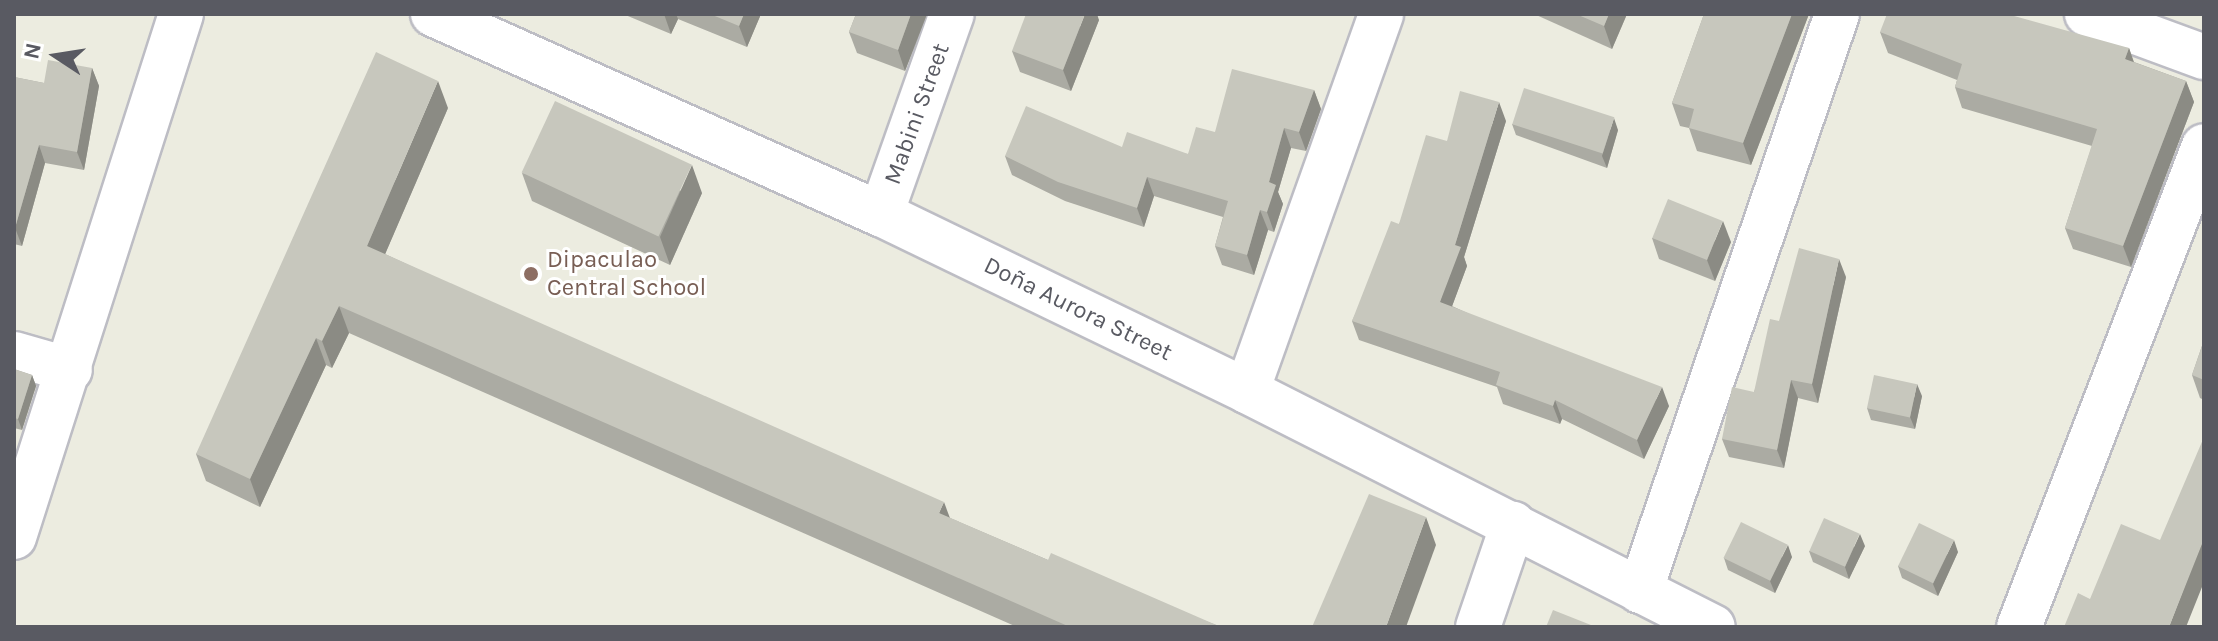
<!DOCTYPE html>
<html>
<head>
<meta charset="utf-8">
<style>
	body { margin:0 }
	#map { position:relative; width:2218px; height:641px; overflow:hidden; background:#ecece0; font-family:Karla,sans-serif }
	div>[style] { position:absolute }
	.roads { filter:drop-shadow(2px 0 #bdbdc4) drop-shadow(-2px 0 #bdbdc4) drop-shadow(0 2px #bdbdc4) drop-shadow(0 -2px #bdbdc4) }
	.minor>* { height:44px; margin:-22px; padding:0 22px; transform-origin:22px; border-radius:22px; background:#fff }
	.wall>* { inset:0; background:#ababa3 }
	.shaded-wall>* { inset:0; background:#8b8b84 }
	.building>* { inset:0; background:#c7c7bd; transform-origin:0 0 }
	.dots>* { width:22px; height:22px; translate:-50% -50%; box-sizing:border-box; border:4px solid #fff; border-radius:50% }
	span { translate:-50% -50%; white-space:nowrap; text-align:center; line-height:1.15; -webkit-text-stroke:6px #fff; paint-order:stroke }
	.street-label { font-size:24px; color:#595a62 }
	.education-label { font-size:24px; color:#785e54 }
	.left { translate:0 -50%; text-align:left }
	.frame { position:absolute; inset:0; border:16px solid #595a62; pointer-events:none }
	.north { position:absolute; left:16px; top:16px; width:80px; height:80px; -webkit-text-stroke:6px #fff; paint-order:stroke; rotate:282deg; font-size:22px; font-weight:700; line-height:32px; text-align:center; color:#595a62 }
	.north::after { content:''; display:block; margin:auto; width:28px; height:36px; background:#595a62; clip-path:polygon(50% 0,100% 100%,50% 72%,0 100%) }
</style>
</head>
<body>
<div id="map">
	<div class="roads">
		<div class="minor">
			<div style="left:433px;top:14px;width:491px;rotate:24.1deg"></div>
			<div style="left:881px;top:214px;width:407px;rotate:25.8deg"></div>
			<div style="left:1247px;top:391px;width:522px;rotate:26.86deg"></div>
			<div style="left:2087px;top:14px;width:125px;rotate:20.2deg"></div>
			<div style="left:881px;top:214px;width:212px;rotate:-70.5deg"></div>
			<div style="left:14px;top:354px;width:58px;rotate:15.9deg"></div>
			<div style="left:1247px;top:391px;width:400px;rotate:-70.4deg"></div>
			<div style="left:14px;top:537px;width:549px;rotate:-72.29deg"></div>
			<div style="left:1640px;top:591px;width:610px;rotate:-71.15deg"></div>
			<div style="left:1478px;top:627px;width:109px;rotate:-71.2deg"></div>
			<div style="left:2019px;top:627px;width:515px;rotate:-68.96deg"></div>
		</div>
	</div>
	<div class="wall">
		<div style="clip-path:polygon(623px 14px,761px 14px,747px 47px,678px 19px,671px 34px)"></div>
		<div style="clip-path:polygon(856px 14px,927px 14px,905px 71px,857px 53px,849px 32px)"></div>
		<div style="clip-path:polygon(1534px 14px,1627px 14px,1612px 49px)"></div>
		<div style="clip-path:polygon(1704px 14px,1809px 14px,1751px 165px,1697px 151px,1689px 128px,1680px 126px,1672px 103px)"></div>
		<div style="clip-path:polygon(1099px 20px,1071px 91px,1020px 72px,1012px 51px)"></div>
		<div style="clip-path:polygon(1880px 32px,2129px 48px,2134px 62px,2186px 81px,2194px 102px,2131px 267px,2073px 249px,2065px 228px,2092px 146px,1962px 108px,1955px 87px,1957px 80px,1888px 53px)"></div>
		<div style="clip-path:polygon(92px 68px,99px 86px,84px 170px,45px 163px,22px 246px,14px 244px,14px 77px,44px 83px)"></div>
		<div style="clip-path:polygon(1314px 90px,1321px 109px,1306px 151px,1291px 148px,1278px 192px,1283px 204px,1274px 232px,1268px 230px,1254px 275px,1222px 265px,1215px 246px,1223px 217px,1154px 196px,1144px 227px,1065px 201px,1012px 175px,1005px 156px,1122px 147px,1188px 154px,1215px 132px)"></div>
		<div style="clip-path:polygon(448px 108px,385px 254px,950px 518px,1048px 560px,1221px 627px,1017px 627px,349px 333px,332px 368px,326px 365px,260px 507px,206px 481px,196px 454px)"></div>
		<div style="clip-path:polygon(1506px 121px,1464px 257px,1467px 266px,1452px 306px,1669px 406px,1644px 459px,1562px 419px,1560px 424px,1503px 404px,1497px 387px,1359px 340px,1352px 321px,1399px 224px,1447px 141px)"></div>
		<div style="clip-path:polygon(1512px 124px,1618px 130px,1607px 168px,1516px 135px)"></div>
		<div style="clip-path:polygon(522px 173px,702px 193px,670px 265px,532px 201px)"></div>
		<div style="clip-path:polygon(1652px 238px,1731px 242px,1715px 281px,1659px 259px)"></div>
		<div style="clip-path:polygon(1846px 277px,1818px 403px,1798px 398px,1784px 468px,1729px 457px,1722px 439px,1754px 392px,1779px 321px)"></div>
		<div style="clip-path:polygon(2204px 340px,2204px 400px,2200px 398px,2192px 375px)"></div>
		<div style="clip-path:polygon(14px 369px,32px 375px,36px 386px,22px 430px,14px 428px)"></div>
		<div style="clip-path:polygon(1922px 396px,1915px 429px,1871px 420px,1867px 408px)"></div>
		<div style="clip-path:polygon(1865px 546px,1849px 579px,1813px 562px,1809px 551px)"></div>
		<div style="clip-path:polygon(1958px 552px,1938px 596px,1902px 578px,1898px 566px)"></div>
		<div style="clip-path:polygon(1792px 557px,1775px 593px,1728px 570px,1724px 558px)"></div>
	</div>
	<div class="shaded-wall">
		<div style="clip-path:polygon(664px 14px,676px 14px,678px 19px,671px 34px)"></div>
		<div style="clip-path:polygon(744px 14px,761px 14px,747px 47px,739px 26px)"></div>
		<div style="clip-path:polygon(911px 14px,927px 14px,905px 71px,898px 50px)"></div>
		<div style="clip-path:polygon(1085px 14px,1097px 14px,1099px 20px,1071px 91px,1063px 70px)"></div>
		<div style="clip-path:polygon(1609px 14px,1627px 14px,1612px 49px,1604px 26px)"></div>
		<div style="clip-path:polygon(1792px 14px,1809px 14px,1751px 165px,1743px 143px)"></div>
		<div style="clip-path:polygon(2129px 48px,2136px 69px,2125px 59px)"></div>
		<div style="clip-path:polygon(92px 68px,99px 86px,84px 170px,77px 152px)"></div>
		<div style="clip-path:polygon(438px 81px,448px 108px,377px 273px,367px 246px)"></div>
		<div style="clip-path:polygon(2186px 81px,2194px 102px,2131px 267px,2123px 246px)"></div>
		<div style="clip-path:polygon(1314px 90px,1321px 109px,1306px 151px,1299px 132px)"></div>
		<div style="clip-path:polygon(1499px 102px,1506px 121px,1464px 257px,1467px 266px,1447px 320px,1440px 302px,1455px 245px)"></div>
		<div style="clip-path:polygon(1614px 118px,1618px 130px,1607px 168px,1602px 156px)"></div>
		<div style="clip-path:polygon(1284px 128px,1291px 148px,1278px 192px,1283px 204px,1274px 232px,1267px 212px,1269px 182px)"></div>
		<div style="clip-path:polygon(39px 145px,45px 163px,22px 246px,15px 228px)"></div>
		<div style="clip-path:polygon(692px 165px,702px 193px,670px 265px,660px 237px)"></div>
		<div style="clip-path:polygon(1147px 177px,1154px 196px,1144px 227px,1137px 208px)"></div>
		<div style="clip-path:polygon(1260px 210px,1268px 230px,1254px 275px,1247px 255px)"></div>
		<div style="clip-path:polygon(1723px 221px,1731px 242px,1715px 281px,1707px 260px)"></div>
		<div style="clip-path:polygon(1839px 259px,1846px 277px,1818px 403px,1812px 384px)"></div>
		<div style="clip-path:polygon(339px 306px,349px 333px,332px 368px,322px 341px)"></div>
		<div style="clip-path:polygon(316px 338px,326px 365px,260px 507px,250px 479px)"></div>
		<div style="clip-path:polygon(32px 375px,36px 386px,22px 430px,18px 419px)"></div>
		<div style="clip-path:polygon(1791px 380px,1798px 398px,1784px 468px,1777px 450px)"></div>
		<div style="clip-path:polygon(1917px 384px,1922px 396px,1915px 429px,1910px 417px)"></div>
		<div style="clip-path:polygon(1662px 387px,1669px 406px,1644px 459px,1637px 440px)"></div>
		<div style="clip-path:polygon(1555px 400px,1562px 419px,1560px 424px,1553px 406px)"></div>
		<div style="clip-path:polygon(944px 502px,954px 529px,939px 513px)"></div>
		<div style="clip-path:polygon(1426px 517px,1436px 545px,1406px 627px,1386px 627px)"></div>
		<div style="clip-path:polygon(1860px 534px,1865px 546px,1849px 579px,1845px 567px)"></div>
		<div style="clip-path:polygon(2203px 538px,2204px 582px,2186px 627px,2169px 627px)"></div>
		<div style="clip-path:polygon(1954px 540px,1958px 552px,1938px 596px,1933px 584px)"></div>
		<div style="clip-path:polygon(1788px 545px,1792px 557px,1775px 593px,1770px 581px)"></div>
	</div>
	<div class="building">
		<div style="clip-path:polygon(710px 14px,744px 14px,739px 26px)"></div>
		<div style="clip-path:polygon(856px 14px,911px 14px,898px 50px,849px 32px)"></div>
		<div style="clip-path:polygon(1026px 14px,1085px 14px,1063px 70px,1012px 51px)"></div>
		<div style="clip-path:polygon(1576px 14px,1609px 14px,1604px 26px)"></div>
		<div style="clip-path:polygon(1704px 14px,1792px 14px,1743px 143px,1689px 128px,1694px 109px,1672px 103px)"></div>
		<div style="clip-path:polygon(1887px 14px,2007px 14px,2129px 48px,2125px 59px,2186px 81px,2123px 246px,2065px 228px,2097px 129px,1955px 87px,1962px 64px,1880px 32px)"></div>
		<div style="clip-path:polygon(376px 52px,438px 81px,367px 246px,944px 502px,939px 513px,1048px 560px,1051px 553px,1221px 627px,1070px 627px,339px 306px,322px 341px,316px 338px,250px 479px,196px 454px)"></div>
		<div style="clip-path:polygon(48px 60px,92px 68px,77px 152px,39px 145px,15px 228px,14px 228px,14px 77px,44px 83px)"></div>
		<div style="clip-path:polygon(1232px 69px,1314px 90px,1299px 132px,1284px 128px,1269px 182px,1276px 185px,1267px 212px,1260px 210px,1247px 255px,1215px 246px,1228px 201px,1147px 177px,1137px 208px,1058px 182px,1005px 156px,1026px 106px,1122px 147px,1127px 132px,1188px 154px,1196px 127px,1215px 132px)"></div>
		<div style="left:1524px;top:88px;width:95px;height:38px;rotate:18deg"></div>
		<div style="clip-path:polygon(1460px 91px,1499px 102px,1455px 245px,1461px 247px,1440px 302px,1662px 387px,1637px 440px,1555px 400px,1553px 406px,1496px 385px,1500px 372px,1352px 321px,1391px 221px,1399px 224px,1426px 135px,1447px 141px)"></div>
		<div style="left:555px;top:101px;width:151px;height:79px;rotate:25deg"></div>
		<div style="left:1668px;top:199px;width:59px;height:42px;rotate:22deg"></div>
		<div style="clip-path:polygon(1799px 248px,1839px 259px,1812px 384px,1791px 380px,1777px 450px,1722px 439px,1732px 387px,1754px 392px,1770px 319px,1779px 321px)"></div>
		<div style="clip-path:polygon(2204px 340px,2204px 380px,2192px 375px)"></div>
		<div style="clip-path:polygon(14px 369px,32px 375px,18px 419px,14px 418px)"></div>
		<div style="left:1874px;top:375px;width:44px;height:34px;rotate:12deg"></div>
		<div style="clip-path:polygon(2204px 437px,2204px 539px,2169px 627px,2064px 627px,2078px 593px,2090px 599px,2121px 524px,2160px 540px)"></div>
		<div style="clip-path:polygon(1369px 494px,1426px 517px,1386px 627px,1312px 627px)"></div>
		<div style="left:1824px;top:518px;width:39px;height:36px;rotate:24deg"></div>
		<div style="left:1741px;top:522px;width:52px;height:40px;rotate:26deg"></div>
		<div style="left:1919px;top:523px;width:39px;height:48px;rotate:26deg"></div>
		<div style="clip-path:polygon(1553px 610px,1596px 627px,1546px 627px)"></div>
	</div>
	<div class="dots">
		<div style="left:531px;top:274px;background:#8d6e63"></div>
	</div>
	<div class="street-label">
		<span style="left:917px;top:114px;rotate:-70deg">Mabini Street</span>
		<span style="left:1078px;top:309px;rotate:26deg">Doña Aurora Street</span>
	</div>
	<div class="education-label">
		<span class="left" style="left:547px;top:274px">Dipaculao<br>Central School</span>
	</div>
	<div class="frame"></div>
	<div class="north">N</div>
</div>
</body>
</html>
